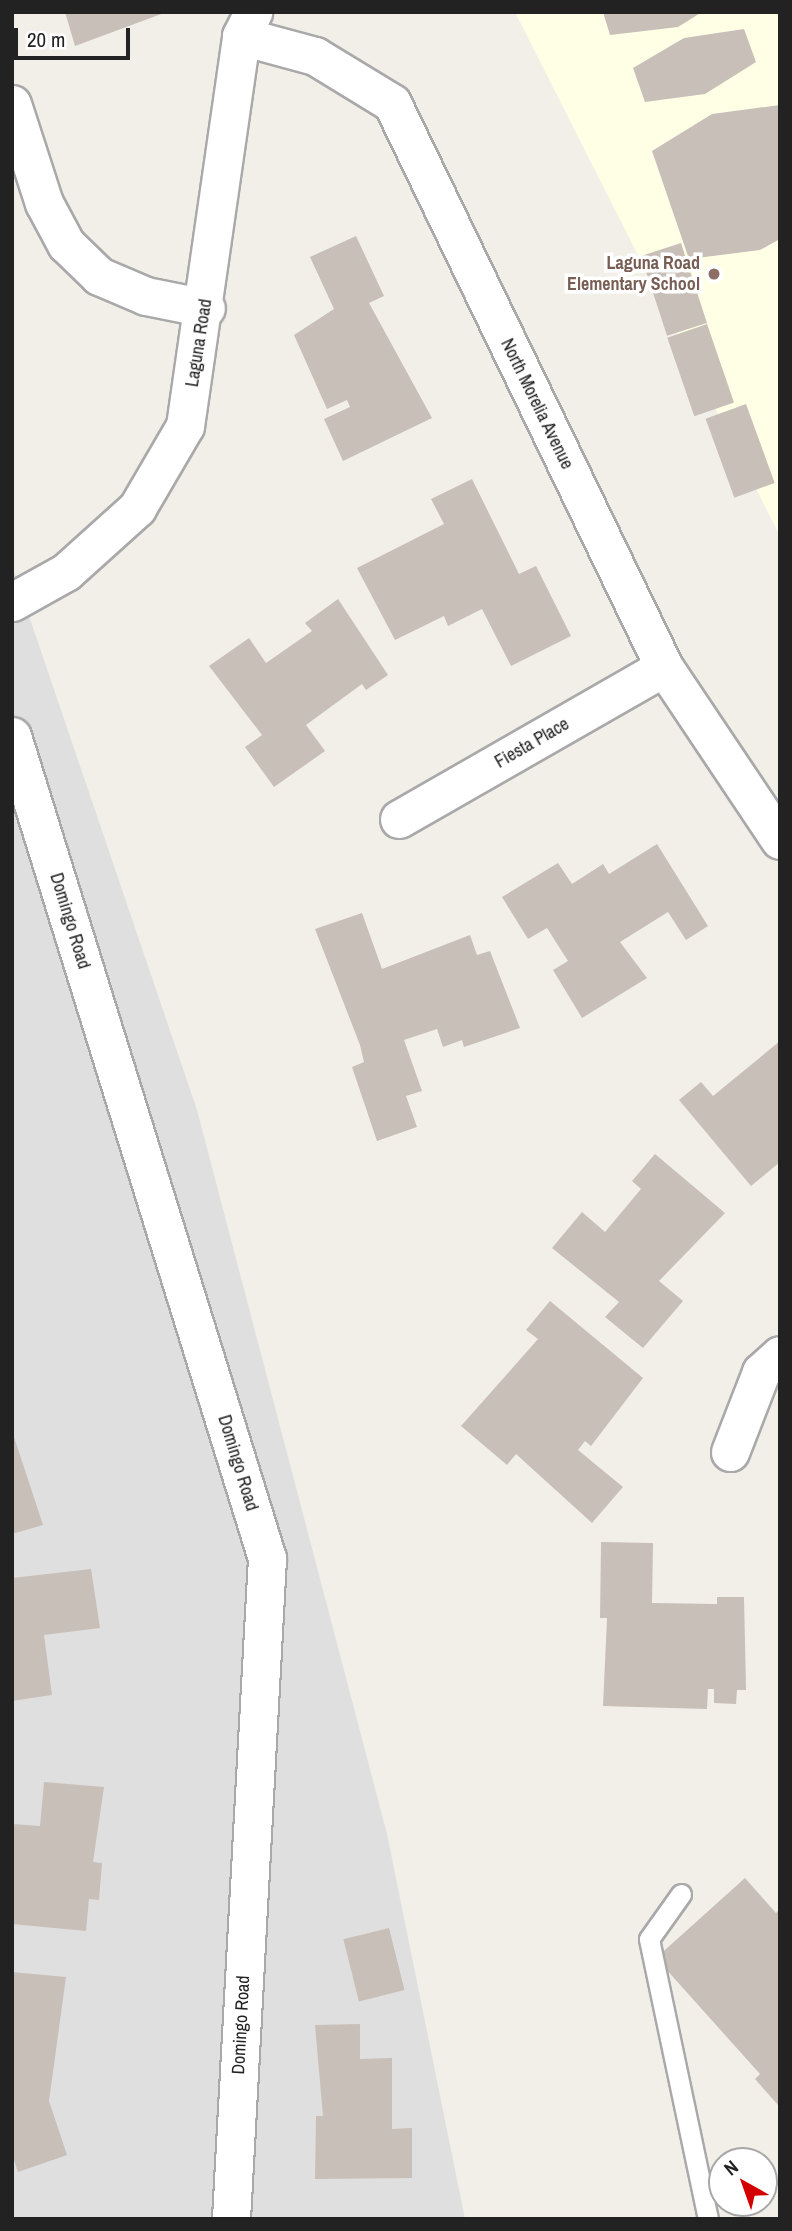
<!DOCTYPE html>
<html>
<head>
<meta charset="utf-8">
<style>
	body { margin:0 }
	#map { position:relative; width:792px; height:2231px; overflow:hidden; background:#f2efe9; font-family:"Archivo Narrow",sans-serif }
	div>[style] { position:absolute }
	.residential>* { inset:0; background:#e0dfdf }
	.education>* { inset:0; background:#ffffe5 }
	.building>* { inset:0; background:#c7bfb8; transform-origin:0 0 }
	.roads { filter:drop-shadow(2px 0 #a9a9a9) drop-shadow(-2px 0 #a9a9a9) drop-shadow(0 2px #a9a9a9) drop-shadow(0 -2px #a9a9a9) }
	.lane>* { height:19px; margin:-9.5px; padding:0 9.5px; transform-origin:9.5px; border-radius:9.5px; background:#fff }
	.street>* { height:37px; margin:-18.5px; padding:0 18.5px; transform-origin:18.5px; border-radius:18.5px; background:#fff }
	.dots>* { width:19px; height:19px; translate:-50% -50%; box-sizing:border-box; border:4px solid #fff; border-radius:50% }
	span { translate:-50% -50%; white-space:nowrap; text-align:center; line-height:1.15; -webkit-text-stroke:7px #fff; paint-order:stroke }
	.education-label { font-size:18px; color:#785e54; font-weight:700 }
	.right { translate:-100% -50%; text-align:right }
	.street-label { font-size:18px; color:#222 }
	.frame { position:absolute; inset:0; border:14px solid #222; pointer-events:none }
	.north { position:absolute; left:708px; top:2147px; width:70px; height:70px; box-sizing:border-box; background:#fff; border:2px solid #a7a7a7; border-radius:50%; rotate:320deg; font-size:19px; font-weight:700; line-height:28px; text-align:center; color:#222 }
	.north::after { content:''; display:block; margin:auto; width:24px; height:32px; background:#d40000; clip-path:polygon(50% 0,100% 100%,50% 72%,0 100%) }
	.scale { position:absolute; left:14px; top:28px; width:116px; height:32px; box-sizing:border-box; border:4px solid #222; border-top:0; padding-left:9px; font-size:21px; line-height:24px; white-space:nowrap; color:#222; -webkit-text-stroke:5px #fff; paint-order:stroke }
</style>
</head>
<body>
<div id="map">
	<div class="residential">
		<div style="clip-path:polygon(12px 566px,197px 1110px,387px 1834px,465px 2219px,12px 2219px)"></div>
	</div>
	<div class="education">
		<div style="clip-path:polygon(515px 12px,780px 12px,780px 536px)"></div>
	</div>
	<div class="building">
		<div style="clip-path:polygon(65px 12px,164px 12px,164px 13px,75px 46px)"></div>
		<div style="clip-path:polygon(603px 12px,702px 12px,678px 27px,610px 35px)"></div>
		<div style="clip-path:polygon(744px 29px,756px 62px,705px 94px,645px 102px,633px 68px,684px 38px)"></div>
		<div style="clip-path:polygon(780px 105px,780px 239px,760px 250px,689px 259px,652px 151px,712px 114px)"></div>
		<div style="clip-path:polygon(356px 236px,384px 296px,369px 303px,432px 418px,343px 461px,324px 419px,350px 407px,347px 400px,327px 409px,294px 335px,334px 309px,310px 257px)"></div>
		<div style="left:681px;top:243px;width:84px;height:42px;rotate:72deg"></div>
		<div style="left:707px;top:324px;width:83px;height:42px;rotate:71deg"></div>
		<div style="left:746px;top:404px;width:84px;height:43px;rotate:70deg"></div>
		<div style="clip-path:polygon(472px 479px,519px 574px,536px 566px,571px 636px,511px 666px,482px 609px,448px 626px,444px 616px,395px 640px,357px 568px,444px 524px,431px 499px)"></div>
		<div style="clip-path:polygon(338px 599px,388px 675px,366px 690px,362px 684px,306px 725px,325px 751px,274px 787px,245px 747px,262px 735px,209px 666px,249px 638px,266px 663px,312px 631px,305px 623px)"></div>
		<div style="clip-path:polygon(657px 844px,708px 926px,686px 940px,668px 912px,620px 942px,647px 978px,582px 1018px,553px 970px,568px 961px,547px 928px,528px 939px,502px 897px,558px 863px,572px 884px,603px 864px,609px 874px)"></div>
		<div style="clip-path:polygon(362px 913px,382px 969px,470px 935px,477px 955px,490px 951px,520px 1028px,464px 1047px,462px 1040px,443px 1047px,437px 1029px,404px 1040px,422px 1091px,406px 1096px,417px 1127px,377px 1141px,352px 1067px,364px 1062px,360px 1045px,315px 929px)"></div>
		<div style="clip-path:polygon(780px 1041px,780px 1162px,751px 1186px,679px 1100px,701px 1082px,713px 1096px)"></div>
		<div style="clip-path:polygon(655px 1154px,725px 1213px,659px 1281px,683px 1301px,643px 1348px,605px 1317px,619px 1302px,552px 1248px,582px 1212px,605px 1232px,641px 1189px,632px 1181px)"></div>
		<div style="clip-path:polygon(550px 1301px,643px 1378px,591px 1446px,585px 1441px,578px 1450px,623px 1487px,592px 1523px,516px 1454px,507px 1465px,461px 1426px,538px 1339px,526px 1330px)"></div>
		<div style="clip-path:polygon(12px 1431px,43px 1525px,12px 1534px)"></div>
		<div style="clip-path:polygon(601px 1542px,653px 1543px,652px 1603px,717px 1604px,717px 1597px,744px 1597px,746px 1690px,737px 1690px,736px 1704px,714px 1703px,714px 1689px,708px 1689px,707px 1709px,603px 1706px,607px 1618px,600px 1618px)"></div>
		<div style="clip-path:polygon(91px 1569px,100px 1628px,44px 1635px,52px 1695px,12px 1701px,12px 1578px)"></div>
		<div style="clip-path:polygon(44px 1782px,104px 1787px,93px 1862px,102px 1863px,99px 1900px,89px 1899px,86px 1931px,12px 1924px,12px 1824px,40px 1826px)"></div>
		<div style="clip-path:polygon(745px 1878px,776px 1913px,780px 1909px,778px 2105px,755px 2079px,760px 2074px,656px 1958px)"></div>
		<div style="left:389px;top:1928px;width:64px;height:47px;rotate:76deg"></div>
		<div style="clip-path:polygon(12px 1972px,66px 1977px,49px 2101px,67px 2155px,18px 2172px,12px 2154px)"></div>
		<div style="clip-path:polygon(360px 2024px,360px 2059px,392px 2058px,392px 2129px,412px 2128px,412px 2178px,315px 2179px,316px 2116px,323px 2116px,315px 2025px)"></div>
	</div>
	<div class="roads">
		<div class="lane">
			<div style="left:681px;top:1894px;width:55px;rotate:125.4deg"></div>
			<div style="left:649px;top:1939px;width:286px;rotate:78.1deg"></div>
		</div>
		<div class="street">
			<div style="left:241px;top:36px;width:77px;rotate:15.1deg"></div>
			<div style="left:315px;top:56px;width:90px;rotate:31.4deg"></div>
			<div style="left:392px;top:103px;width:626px;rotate:64.25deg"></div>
			<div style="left:664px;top:667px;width:208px;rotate:56.2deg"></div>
			<div style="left:12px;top:104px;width:104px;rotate:72.1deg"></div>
			<div style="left:44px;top:203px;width:47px;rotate:61.8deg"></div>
			<div style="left:66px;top:244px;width:46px;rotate:44.1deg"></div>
			<div style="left:99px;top:276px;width:51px;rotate:23.1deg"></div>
			<div style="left:146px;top:296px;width:61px;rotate:11.3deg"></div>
			<div style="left:12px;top:602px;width:62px;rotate:-29.1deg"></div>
			<div style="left:66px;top:572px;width:96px;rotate:-42deg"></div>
			<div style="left:137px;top:508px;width:95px;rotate:-59.7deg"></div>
			<div style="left:185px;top:426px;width:394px;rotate:-81.8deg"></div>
			<div style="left:241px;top:36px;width:27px;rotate:-63deg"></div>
			<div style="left:12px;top:736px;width:861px;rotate:72.77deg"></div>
			<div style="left:267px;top:1558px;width:662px;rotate:93.12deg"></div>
			<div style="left:399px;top:819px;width:305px;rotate:-29.8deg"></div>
			<div style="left:730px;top:1452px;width:86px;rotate:-68.8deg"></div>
			<div style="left:761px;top:1372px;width:25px;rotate:-42deg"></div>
		</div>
	</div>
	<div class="dots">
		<div style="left:714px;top:274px;background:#8d6e63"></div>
	</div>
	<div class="education-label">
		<span class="right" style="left:700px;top:274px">Laguna Road<br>Elementary School</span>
	</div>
	<div class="street-label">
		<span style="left:199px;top:343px;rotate:-81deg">Laguna Road</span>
		<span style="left:537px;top:404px;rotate:64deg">North Morelia Avenue</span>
		<span style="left:532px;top:743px;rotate:-30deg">Fiesta Place</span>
		<span style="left:70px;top:921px;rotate:73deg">Domingo Road</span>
		<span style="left:238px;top:1463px;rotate:73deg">Domingo Road</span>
		<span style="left:241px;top:2025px;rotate:-87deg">Domingo Road</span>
	</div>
	<div class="frame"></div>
	<div class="north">N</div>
	<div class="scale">20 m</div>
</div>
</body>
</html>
